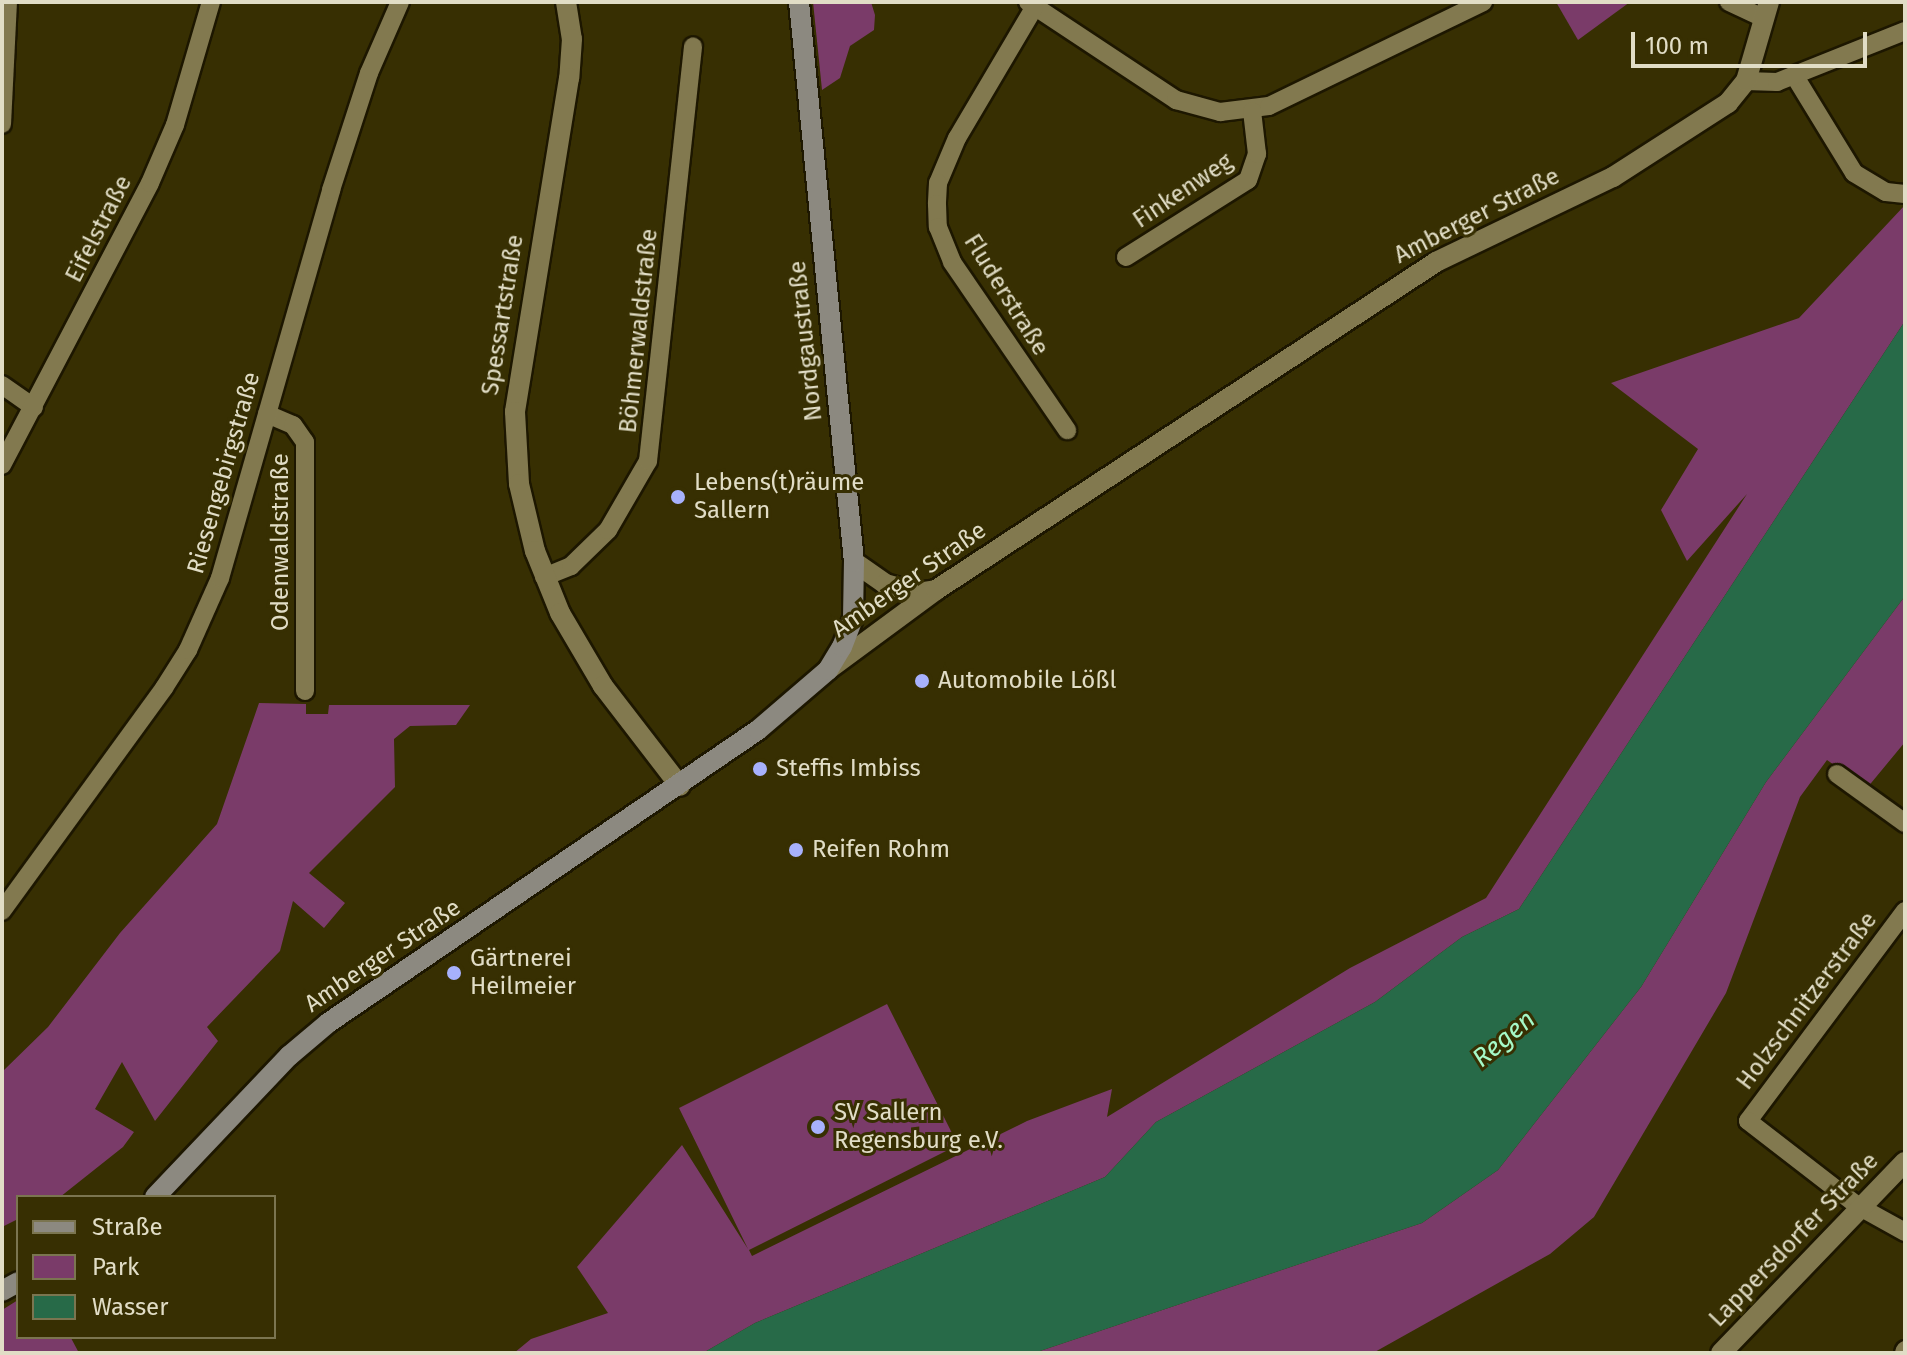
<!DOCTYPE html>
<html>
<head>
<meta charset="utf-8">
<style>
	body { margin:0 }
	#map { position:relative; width:1907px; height:1355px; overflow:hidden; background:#372f02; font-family:"Fira Sans",sans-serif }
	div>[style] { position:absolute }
	.green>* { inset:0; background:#7a3b69 }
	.water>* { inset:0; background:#276a48 }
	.roads { filter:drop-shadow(2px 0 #1d1700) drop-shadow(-2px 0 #1d1700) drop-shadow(0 2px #1d1700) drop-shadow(0 -2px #1d1700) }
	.minor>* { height:18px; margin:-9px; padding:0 9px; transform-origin:9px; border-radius:9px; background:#82794f }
	.tertiary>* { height:20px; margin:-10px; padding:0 10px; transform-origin:10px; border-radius:10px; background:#82794f }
	.secondary>* { height:20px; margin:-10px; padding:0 10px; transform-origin:10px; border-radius:10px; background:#8c8980 }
	.dots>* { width:22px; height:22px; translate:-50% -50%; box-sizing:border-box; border:4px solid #372f02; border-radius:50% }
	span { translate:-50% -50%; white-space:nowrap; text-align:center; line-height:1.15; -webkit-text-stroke:6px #372f02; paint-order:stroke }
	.street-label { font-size:24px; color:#e1ddc6 }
	.poi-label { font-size:24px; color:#e1ddc6 }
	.left { translate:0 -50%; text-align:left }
	.water-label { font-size:26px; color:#a5f9c8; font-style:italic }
	.frame { position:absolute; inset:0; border:4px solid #e1ddc6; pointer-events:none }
	.legend { position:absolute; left:16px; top:1195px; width:260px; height:144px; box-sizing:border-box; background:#372f02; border:2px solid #7b7550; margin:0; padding:10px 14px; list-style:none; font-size:24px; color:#e1ddc6 }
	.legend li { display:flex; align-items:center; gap:16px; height:40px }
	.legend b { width:40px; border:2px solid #7b7550 }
	.scale { position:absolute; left:1631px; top:32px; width:236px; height:36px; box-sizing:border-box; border:4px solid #e1ddc6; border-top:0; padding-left:10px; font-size:24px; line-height:28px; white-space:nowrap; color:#e1ddc6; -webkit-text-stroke:6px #372f02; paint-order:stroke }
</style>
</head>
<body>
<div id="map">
	<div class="green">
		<div style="clip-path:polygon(813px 2px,871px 2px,875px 15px,874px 30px,850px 46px,840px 78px,822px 90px)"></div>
		<div style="clip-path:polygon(1556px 2px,1630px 2px,1578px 40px)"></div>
		<div style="clip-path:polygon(1905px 205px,1905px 321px,1519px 909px,1462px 937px,1375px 1002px,1156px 1122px,1105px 1177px,755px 1323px,703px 1353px,514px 1353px,531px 1339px,608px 1313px,577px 1267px,682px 1145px,748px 1249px,679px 1108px,887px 1004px,958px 1145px,749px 1250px,752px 1256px,1027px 1121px,1112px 1089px,1107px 1117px,1350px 968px,1486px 898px,1747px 494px,1687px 561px,1661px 510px,1698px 449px,1611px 383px,1799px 318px)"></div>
		<div style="clip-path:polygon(1905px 596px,1905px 742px,1867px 788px,1827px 760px,1800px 797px,1726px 993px,1594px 1217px,1550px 1254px,1373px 1353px,1034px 1353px,1422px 1223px,1498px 1170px,1641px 987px,1766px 782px)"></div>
		<div style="clip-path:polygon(259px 703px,306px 704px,306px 714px,328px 714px,329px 705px,470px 705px,456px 725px,410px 726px,394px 739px,395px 787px,309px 873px,345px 903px,324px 928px,293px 901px,280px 951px,207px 1027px,218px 1041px,155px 1121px,122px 1062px,95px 1109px,134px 1132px,123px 1147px,60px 1197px,18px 1197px,18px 1219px,2px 1227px,2px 1072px,48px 1027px,120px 933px,217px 824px)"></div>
		<div style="clip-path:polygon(18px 1300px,18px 1337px,71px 1338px,79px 1353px,2px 1353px,2px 1310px)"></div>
	</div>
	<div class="water">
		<div style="clip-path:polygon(1905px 321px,1905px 596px,1766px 782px,1641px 987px,1498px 1170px,1422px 1223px,1034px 1353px,703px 1353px,755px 1323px,1105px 1177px,1156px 1122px,1375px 1002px,1462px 937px,1519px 909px)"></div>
	</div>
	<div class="roads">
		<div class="minor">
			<div style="left:1028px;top:2px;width:178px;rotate:33.5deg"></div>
			<div style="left:1176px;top:100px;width:46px;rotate:15.3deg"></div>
			<div style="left:1220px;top:112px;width:49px;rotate:-7deg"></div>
			<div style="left:1269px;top:106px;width:238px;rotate:-25.9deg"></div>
			<div style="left:1729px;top:2px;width:35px;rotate:25deg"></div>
			<div style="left:1034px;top:8px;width:151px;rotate:120.6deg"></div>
			<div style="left:957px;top:138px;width:49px;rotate:112.9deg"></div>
			<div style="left:938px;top:183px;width:21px;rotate:93deg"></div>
			<div style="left:937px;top:204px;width:23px;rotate:88deg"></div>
			<div style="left:938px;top:227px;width:38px;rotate:68deg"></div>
			<div style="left:952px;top:262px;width:204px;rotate:55.6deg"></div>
			<div style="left:1794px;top:75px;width:115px;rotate:58.5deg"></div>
			<div style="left:1854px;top:173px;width:37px;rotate:31deg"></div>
			<div style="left:1886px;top:192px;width:19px;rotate:6deg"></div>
			<div style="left:1746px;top:81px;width:31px;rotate:2deg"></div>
			<div style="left:1777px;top:82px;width:138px;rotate:-21.7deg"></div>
			<div style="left:2px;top:124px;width:122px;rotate:-87.2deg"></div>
			<div style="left:1126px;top:257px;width:144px;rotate:-32.3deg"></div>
			<div style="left:1248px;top:180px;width:28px;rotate:-71deg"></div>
			<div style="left:1257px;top:154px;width:43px;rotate:-96.6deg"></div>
			<div style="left:2px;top:385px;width:39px;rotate:35deg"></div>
			<div style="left:267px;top:414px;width:28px;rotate:23deg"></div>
			<div style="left:293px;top:425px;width:21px;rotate:55deg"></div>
			<div style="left:305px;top:442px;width:249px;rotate:90deg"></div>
			<div style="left:2px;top:465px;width:318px;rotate:-62.3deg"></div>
			<div style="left:150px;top:183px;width:63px;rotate:-66.7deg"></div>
			<div style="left:175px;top:125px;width:128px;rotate:-73.7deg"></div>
			<div style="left:544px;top:577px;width:29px;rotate:-22deg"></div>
			<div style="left:571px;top:566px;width:52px;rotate:-44.2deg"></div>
			<div style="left:608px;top:530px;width:80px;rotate:-59.9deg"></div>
			<div style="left:648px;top:461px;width:417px;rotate:-83.8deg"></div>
			<div style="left:1837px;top:774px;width:84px;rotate:35.8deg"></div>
			<div style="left:2px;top:911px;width:276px;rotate:-54deg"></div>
			<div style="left:164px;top:688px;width:45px;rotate:-57.7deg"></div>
			<div style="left:188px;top:650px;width:79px;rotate:-66deg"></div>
			<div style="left:220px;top:578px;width:404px;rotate:-74deg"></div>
			<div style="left:331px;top:190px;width:123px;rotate:-72deg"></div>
			<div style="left:369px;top:73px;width:77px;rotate:-66.4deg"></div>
			<div style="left:1905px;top:911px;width:262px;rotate:126.8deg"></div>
			<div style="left:1748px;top:1121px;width:139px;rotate:37.7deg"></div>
			<div style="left:1858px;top:1206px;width:54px;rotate:29deg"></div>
			<div style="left:1904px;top:1353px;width:3px;rotate:-72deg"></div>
		</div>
		<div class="tertiary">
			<div style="left:566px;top:2px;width:37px;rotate:81deg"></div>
			<div style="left:572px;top:39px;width:39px;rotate:94deg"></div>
			<div style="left:569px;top:78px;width:338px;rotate:99.2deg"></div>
			<div style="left:515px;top:412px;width:72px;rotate:86.8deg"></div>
			<div style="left:519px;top:484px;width:69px;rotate:76.6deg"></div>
			<div style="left:535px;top:551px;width:67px;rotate:68deg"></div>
			<div style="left:560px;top:613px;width:85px;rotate:59.5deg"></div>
			<div style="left:603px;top:686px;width:126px;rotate:52.4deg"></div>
			<div style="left:854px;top:562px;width:38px;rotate:35deg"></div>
			<div style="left:885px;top:584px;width:34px;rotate:15deg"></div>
			<div style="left:918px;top:593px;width:18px;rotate:-9deg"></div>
			<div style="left:829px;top:669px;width:133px;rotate:-36.4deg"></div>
			<div style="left:936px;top:590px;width:598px;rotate:-33.26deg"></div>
			<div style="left:1436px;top:262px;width:196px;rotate:-25.7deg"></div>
			<div style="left:1613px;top:177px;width:137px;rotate:-32.8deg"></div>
			<div style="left:1728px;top:103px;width:28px;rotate:-51deg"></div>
			<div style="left:1746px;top:81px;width:82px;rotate:-73.8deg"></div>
			<div style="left:1721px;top:1353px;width:265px;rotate:-46.1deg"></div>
		</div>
		<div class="secondary">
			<div style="left:155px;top:1197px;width:195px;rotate:-46.5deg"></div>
			<div style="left:289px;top:1056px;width:51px;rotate:-40.2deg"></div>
			<div style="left:328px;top:1023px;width:520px;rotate:-34.27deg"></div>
			<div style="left:758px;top:730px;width:92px;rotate:-40.6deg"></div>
			<div style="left:828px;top:670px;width:27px;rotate:-59deg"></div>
			<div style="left:842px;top:647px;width:31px;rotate:-69deg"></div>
			<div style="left:853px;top:618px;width:56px;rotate:-89deg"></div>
			<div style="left:854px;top:562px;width:563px;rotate:-95.61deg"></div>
			<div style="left:2px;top:1291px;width:18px;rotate:-29deg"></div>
		</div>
	</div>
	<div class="dots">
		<div style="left:678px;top:497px;background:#a7b1fc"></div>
		<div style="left:922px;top:681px;background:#a7b1fc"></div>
		<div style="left:760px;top:769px;background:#a7b1fc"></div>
		<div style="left:796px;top:850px;background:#a7b1fc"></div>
		<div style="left:454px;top:973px;background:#a7b1fc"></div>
		<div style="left:818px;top:1127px;background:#a7b1fc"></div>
	</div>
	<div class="street-label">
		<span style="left:1183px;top:191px;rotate:-34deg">Finkenweg</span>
		<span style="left:1477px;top:216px;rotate:-27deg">Amberger Straße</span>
		<span style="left:99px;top:229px;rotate:-63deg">Eifelstraße</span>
		<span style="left:1006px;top:295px;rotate:58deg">Fluderstraße</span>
		<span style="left:503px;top:315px;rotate:-81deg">Spessartstraße</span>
		<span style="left:639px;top:331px;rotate:-84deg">Böhmerwaldstraße</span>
		<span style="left:806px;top:341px;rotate:-96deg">Nordgaustraße</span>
		<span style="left:224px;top:473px;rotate:-74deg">Riesengebirgstraße</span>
		<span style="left:281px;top:542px;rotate:-90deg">Odenwaldstraße</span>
		<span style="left:909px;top:580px;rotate:-35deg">Amberger Straße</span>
		<span style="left:383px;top:956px;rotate:-34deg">Amberger Straße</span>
		<span style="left:1807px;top:1001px;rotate:-53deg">Holzschnitzerstraße</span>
		<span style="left:1794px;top:1240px;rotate:-46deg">Lappersdorfer Straße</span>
	</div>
	<div class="poi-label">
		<span class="left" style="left:694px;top:497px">Lebens(t)räume<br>Sallern</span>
		<span class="left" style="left:938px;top:681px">Automobile Lößl</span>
		<span class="left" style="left:776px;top:769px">Steffis Imbiss</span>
		<span class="left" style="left:812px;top:850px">Reifen Rohm</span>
		<span class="left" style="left:470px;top:973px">Gärtnerei<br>Heilmeier</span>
		<span class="left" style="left:834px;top:1127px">SV Sallern<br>Regensburg e.V.</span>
	</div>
	<div class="water-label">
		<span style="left:1504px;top:1039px;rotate:-40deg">Regen</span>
	</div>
	<div class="frame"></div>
	<ul class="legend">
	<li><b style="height:10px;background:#8c8980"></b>Straße</li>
	<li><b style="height:22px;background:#7a3b69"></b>Park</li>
	<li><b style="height:22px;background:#276a48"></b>Wasser</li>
	</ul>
	<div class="scale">100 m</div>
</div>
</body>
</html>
